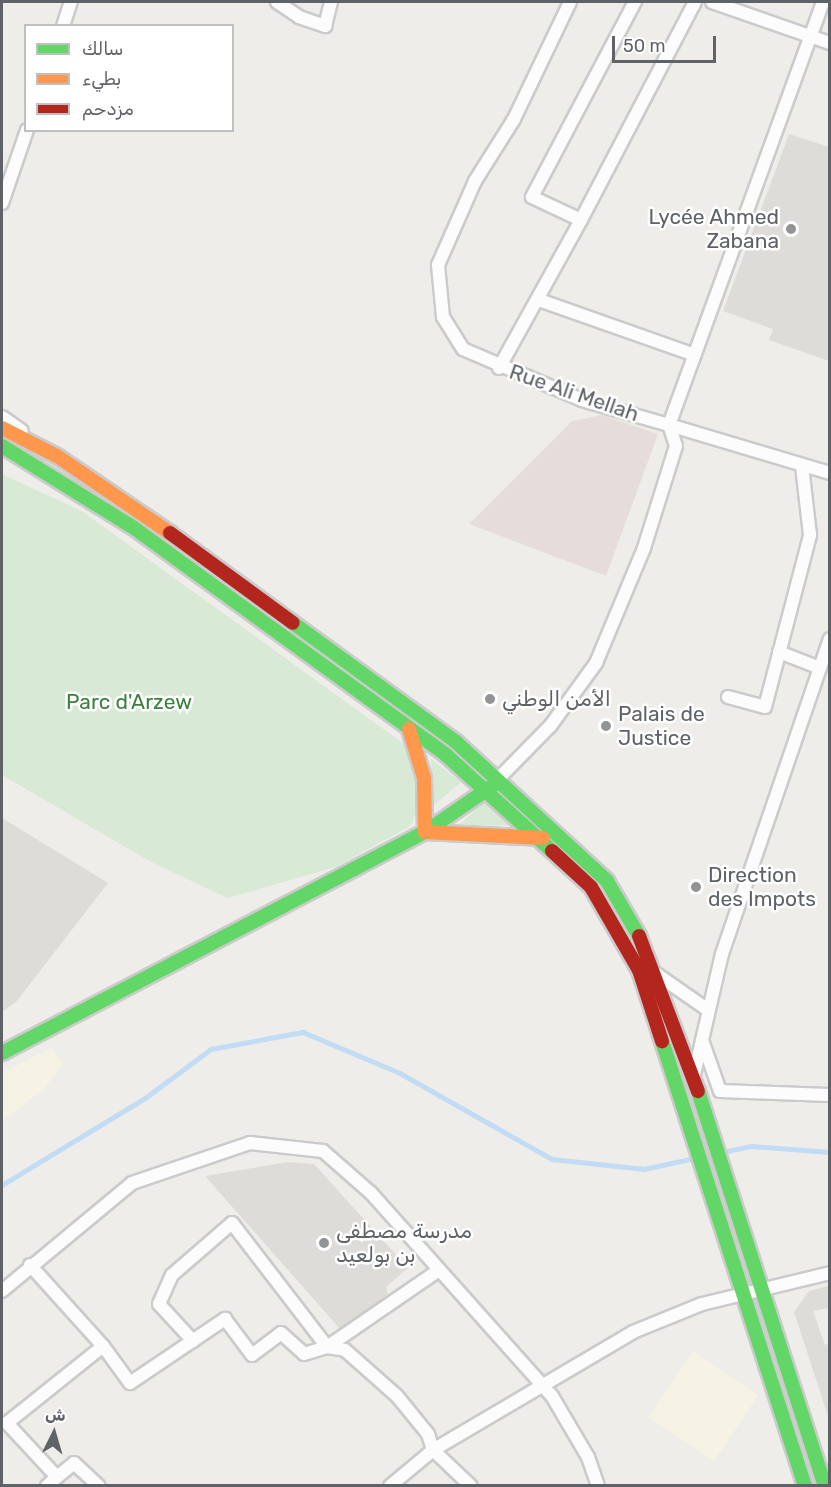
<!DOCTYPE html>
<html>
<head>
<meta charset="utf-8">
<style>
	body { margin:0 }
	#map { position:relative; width:831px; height:1487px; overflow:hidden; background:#eeede9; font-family:Rubik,"Noto Naskh Arabic",sans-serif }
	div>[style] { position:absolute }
	.commercial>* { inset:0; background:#f6f2e4; transform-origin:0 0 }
	.education>* { inset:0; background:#dedcd8 }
	.medical>* { inset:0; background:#e6ddda }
	.green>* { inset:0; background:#d8e9d6 }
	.stream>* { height:4.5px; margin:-2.25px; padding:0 2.25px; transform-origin:2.25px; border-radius:2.25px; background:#c1dcf4 }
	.roads { filter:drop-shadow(2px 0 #cbcbcb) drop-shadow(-2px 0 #cbcbcb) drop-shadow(0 2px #cbcbcb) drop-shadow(0 -2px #cbcbcb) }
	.street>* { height:12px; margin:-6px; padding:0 6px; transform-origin:6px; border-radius:6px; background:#fcfcfc }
	.fast>* { height:14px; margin:-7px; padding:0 7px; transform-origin:7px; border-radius:7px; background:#63d668 }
	.slow>* { height:14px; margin:-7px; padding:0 7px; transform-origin:7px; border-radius:7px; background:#ff974d }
	.jam>* { height:14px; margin:-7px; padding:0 7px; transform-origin:7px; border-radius:7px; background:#b3261e }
	.dots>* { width:16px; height:16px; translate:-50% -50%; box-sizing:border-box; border:3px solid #fff; border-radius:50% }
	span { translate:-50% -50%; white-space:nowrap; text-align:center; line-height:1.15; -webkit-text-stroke:5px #fff; paint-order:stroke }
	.poi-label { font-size:21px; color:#5f6266 }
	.right { translate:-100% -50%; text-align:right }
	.left { translate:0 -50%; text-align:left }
	.street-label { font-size:21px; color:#5f6266 }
	.park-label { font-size:21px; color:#3c8041 }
	.frame { position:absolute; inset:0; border:3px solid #5f6266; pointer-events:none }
	.legend { position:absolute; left:24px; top:24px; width:210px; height:108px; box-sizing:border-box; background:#fff; border:2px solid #bfc0c2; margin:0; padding:8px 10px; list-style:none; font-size:18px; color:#5f6266 }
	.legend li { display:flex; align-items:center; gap:12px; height:30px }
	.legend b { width:30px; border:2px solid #bfc0c2 }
	.north { position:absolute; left:24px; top:1403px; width:60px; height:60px; -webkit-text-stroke:4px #fff; paint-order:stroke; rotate:5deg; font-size:16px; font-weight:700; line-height:24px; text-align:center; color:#5f6266 }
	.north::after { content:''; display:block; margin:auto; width:21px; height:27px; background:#5f6266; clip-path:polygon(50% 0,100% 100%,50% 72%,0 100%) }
	.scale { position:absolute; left:612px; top:36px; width:104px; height:27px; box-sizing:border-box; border:3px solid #5f6266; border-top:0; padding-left:8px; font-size:18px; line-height:21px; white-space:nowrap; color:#5f6266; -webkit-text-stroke:4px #fff; paint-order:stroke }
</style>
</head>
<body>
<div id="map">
	<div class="commercial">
		<div style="clip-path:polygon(51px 1048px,63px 1063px,44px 1089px,2px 1121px,2px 1073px)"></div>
		<div style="left:693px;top:1351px;width:79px;height:80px;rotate:34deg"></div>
	</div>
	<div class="education">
		<div style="clip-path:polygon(789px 134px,829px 147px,829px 361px,769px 340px,773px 329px,723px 311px)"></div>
		<div style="clip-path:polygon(2px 818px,108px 883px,16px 1002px,2px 1012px)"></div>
		<div style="clip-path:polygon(288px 1162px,314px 1164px,408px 1268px,386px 1287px,388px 1294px,340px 1329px,205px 1176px)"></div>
		<div style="clip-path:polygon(829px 1286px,829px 1308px,813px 1311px,825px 1345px,829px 1343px,829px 1419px,794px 1312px,809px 1291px)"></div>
	</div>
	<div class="medical">
		<div style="clip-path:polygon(602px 415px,658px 434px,606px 576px,469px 524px,572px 421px)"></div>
	</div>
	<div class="green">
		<div style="clip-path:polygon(2px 474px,83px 512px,404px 744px,418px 773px,420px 807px,409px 827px,335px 867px,228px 898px,151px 862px,2px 775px)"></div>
		<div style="clip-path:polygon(431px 759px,461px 782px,433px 806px)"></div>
		<div style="clip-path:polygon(485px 801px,519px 826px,459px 825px)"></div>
	</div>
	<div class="stream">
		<div style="left:704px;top:1156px;width:48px;rotate:-12deg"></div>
		<div style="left:751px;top:1146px;width:79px;rotate:4.3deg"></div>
		<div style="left:2px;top:1185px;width:167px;rotate:-31.3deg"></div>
		<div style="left:145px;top:1098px;width:82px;rotate:-36.6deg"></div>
		<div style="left:211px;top:1049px;width:94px;rotate:-10.5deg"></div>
		<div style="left:303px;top:1032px;width:105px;rotate:22.9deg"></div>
		<div style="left:400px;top:1073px;width:175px;rotate:29.5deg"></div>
		<div style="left:552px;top:1159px;width:93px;rotate:6.2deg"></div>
		<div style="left:644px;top:1169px;width:52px;rotate:-12.2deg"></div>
	</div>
	<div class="roads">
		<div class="street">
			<div style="left:277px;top:2px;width:27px;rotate:34deg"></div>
			<div style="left:299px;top:17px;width:28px;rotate:19deg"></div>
			<div style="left:325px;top:26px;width:25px;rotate:-76deg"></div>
			<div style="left:712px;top:2px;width:125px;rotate:19.2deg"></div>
			<div style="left:823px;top:2px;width:450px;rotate:110deg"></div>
			<div style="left:669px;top:425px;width:168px;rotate:16.6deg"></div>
			<div style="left:63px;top:26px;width:25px;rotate:-72deg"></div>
			<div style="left:2px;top:203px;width:77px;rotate:-71.1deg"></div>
			<div style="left:581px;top:220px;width:246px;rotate:-62.4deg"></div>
			<div style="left:539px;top:300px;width:165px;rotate:19.4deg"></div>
			<div style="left:499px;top:368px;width:169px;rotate:-61deg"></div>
			<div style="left:581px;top:220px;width:54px;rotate:-154.9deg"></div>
			<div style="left:532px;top:197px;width:221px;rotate:-62.2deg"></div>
			<div style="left:2px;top:417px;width:24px;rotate:35deg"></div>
			<div style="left:779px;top:652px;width:44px;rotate:21.3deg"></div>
			<div style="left:728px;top:697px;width:38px;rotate:15deg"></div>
			<div style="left:765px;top:707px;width:178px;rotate:-75.3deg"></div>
			<div style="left:810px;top:535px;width:69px;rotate:-96.6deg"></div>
			<div style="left:499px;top:778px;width:74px;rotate:-45.5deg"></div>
			<div style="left:551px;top:725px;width:77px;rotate:-54deg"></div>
			<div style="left:596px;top:663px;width:125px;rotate:-67.3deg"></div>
			<div style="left:644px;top:548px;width:107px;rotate:-72.6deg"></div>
			<div style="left:676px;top:446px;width:22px;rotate:-108deg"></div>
			<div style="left:669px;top:425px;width:91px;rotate:-164deg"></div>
			<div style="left:582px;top:400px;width:129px;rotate:-156.8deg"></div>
			<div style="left:463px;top:349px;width:38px;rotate:-122deg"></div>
			<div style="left:443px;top:317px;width:52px;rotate:-95.5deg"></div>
			<div style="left:438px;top:265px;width:92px;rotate:-66.2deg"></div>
			<div style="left:475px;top:181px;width:73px;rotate:-57.8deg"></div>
			<div style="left:514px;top:119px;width:130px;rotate:-64.4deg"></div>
			<div style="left:655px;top:973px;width:65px;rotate:34.9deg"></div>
			<div style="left:702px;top:1040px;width:54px;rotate:70.6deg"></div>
			<div style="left:720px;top:1091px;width:110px;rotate:2.1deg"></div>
			<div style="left:694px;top:1075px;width:124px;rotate:-77deg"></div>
			<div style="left:722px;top:954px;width:333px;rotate:-71.1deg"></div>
			<div style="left:30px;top:1265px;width:109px;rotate:48deg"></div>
			<div style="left:2px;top:1291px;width:169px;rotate:-39.7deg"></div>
			<div style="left:132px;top:1183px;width:125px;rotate:-18.7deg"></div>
			<div style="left:250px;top:1143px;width:73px;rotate:6.3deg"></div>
			<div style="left:323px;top:1151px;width:64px;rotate:41.2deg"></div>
			<div style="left:371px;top:1193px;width:272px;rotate:48.3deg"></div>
			<div style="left:552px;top:1396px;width:71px;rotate:59.5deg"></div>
			<div style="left:588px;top:1457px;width:31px;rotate:71deg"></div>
			<div style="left:193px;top:1341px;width:50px;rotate:-132.6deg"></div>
			<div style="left:159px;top:1304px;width:32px;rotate:-66deg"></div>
			<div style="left:172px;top:1275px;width:79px;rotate:-40.9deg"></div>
			<div style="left:232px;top:1223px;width:156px;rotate:52.5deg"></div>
			<div style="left:327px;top:1347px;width:132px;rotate:-34.5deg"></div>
			<div style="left:57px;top:1477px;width:22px;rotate:-39deg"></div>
			<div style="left:74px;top:1463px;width:34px;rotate:43deg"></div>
			<div style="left:47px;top:1486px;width:13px;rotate:-42deg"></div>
			<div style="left:57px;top:1477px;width:74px;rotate:-132.8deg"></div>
			<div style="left:7px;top:1423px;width:123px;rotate:-38.7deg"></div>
			<div style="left:103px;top:1346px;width:46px;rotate:53.9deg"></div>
			<div style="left:130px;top:1383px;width:115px;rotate:-34deg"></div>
			<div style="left:225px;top:1319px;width:45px;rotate:53.1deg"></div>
			<div style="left:252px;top:1355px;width:36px;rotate:-37deg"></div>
			<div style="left:281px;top:1333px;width:31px;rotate:42deg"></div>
			<div style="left:304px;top:1354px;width:24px;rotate:-17deg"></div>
			<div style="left:327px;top:1347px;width:18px;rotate:9deg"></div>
			<div style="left:345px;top:1350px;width:69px;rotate:41.5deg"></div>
			<div style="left:397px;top:1396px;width:49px;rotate:50.8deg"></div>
			<div style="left:428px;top:1434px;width:17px;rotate:73deg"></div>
			<div style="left:433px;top:1450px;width:232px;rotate:-30.5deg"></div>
			<div style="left:633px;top:1332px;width:74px;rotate:-22.1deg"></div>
			<div style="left:702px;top:1304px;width:132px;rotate:-13.6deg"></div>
			<div style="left:390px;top:1486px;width:56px;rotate:-39.9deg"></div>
			<div style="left:433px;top:1450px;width:52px;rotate:43.5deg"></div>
		</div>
		<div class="fast">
			<div style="left:2px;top:446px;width:155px;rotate:31.8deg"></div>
			<div style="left:134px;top:528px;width:386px;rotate:36deg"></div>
			<div style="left:446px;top:755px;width:143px;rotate:42.2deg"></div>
			<div style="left:293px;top:623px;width:202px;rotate:36.1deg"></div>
			<div style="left:456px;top:742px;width:205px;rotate:42.6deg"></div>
			<div style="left:607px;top:881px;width:64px;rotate:59.8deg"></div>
			<div style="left:662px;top:1041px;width:467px;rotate:72.2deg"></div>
			<div style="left:2px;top:1053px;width:477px;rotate:-27.6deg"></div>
			<div style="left:425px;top:832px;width:85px;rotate:-34.4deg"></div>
			<div style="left:698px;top:1091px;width:415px;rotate:72.2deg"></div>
		</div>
		<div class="slow">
			<div style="left:2px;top:428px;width:62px;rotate:27deg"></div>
			<div style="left:57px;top:456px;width:137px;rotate:34.3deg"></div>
			<div style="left:409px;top:729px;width:51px;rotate:73deg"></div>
			<div style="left:424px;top:778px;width:54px;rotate:88.9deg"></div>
			<div style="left:425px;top:832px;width:118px;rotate:2.9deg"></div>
		</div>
		<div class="jam">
			<div style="left:170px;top:533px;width:152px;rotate:36.2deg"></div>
			<div style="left:552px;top:851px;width:53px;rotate:42.7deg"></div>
			<div style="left:591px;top:887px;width:96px;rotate:60deg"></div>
			<div style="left:639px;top:970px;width:75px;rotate:72.1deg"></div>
			<div style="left:639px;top:936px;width:166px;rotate:69.2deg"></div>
		</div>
	</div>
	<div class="dots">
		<div style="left:791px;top:229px;background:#919394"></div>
		<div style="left:490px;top:699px;background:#919394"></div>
		<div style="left:606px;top:726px;background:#919394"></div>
		<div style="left:696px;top:887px;background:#919394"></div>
		<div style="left:324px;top:1243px;background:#919394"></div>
	</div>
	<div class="poi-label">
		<span class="right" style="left:779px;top:229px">Lycée Ahmed<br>Zabana</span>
		<span class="left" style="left:502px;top:699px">الأمن الوطني</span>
		<span class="left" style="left:618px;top:726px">Palais de<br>Justice</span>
		<span class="left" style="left:708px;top:887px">Direction<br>des Impots</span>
		<span class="left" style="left:336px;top:1243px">مدرسة مصطفى<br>بن بولعيد</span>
	</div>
	<div class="street-label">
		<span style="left:574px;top:393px;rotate:19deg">Rue Ali Mellah</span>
	</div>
	<div class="park-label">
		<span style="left:129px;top:702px">Parc d'Arzew</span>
	</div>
	<div class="frame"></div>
	<ul class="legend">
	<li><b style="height:8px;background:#63d668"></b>سالك</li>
	<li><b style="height:8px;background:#ff974d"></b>بطيء</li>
	<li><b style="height:8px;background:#b3261e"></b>مزدحم</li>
	</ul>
	<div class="north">ش</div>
	<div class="scale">50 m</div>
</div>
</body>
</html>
